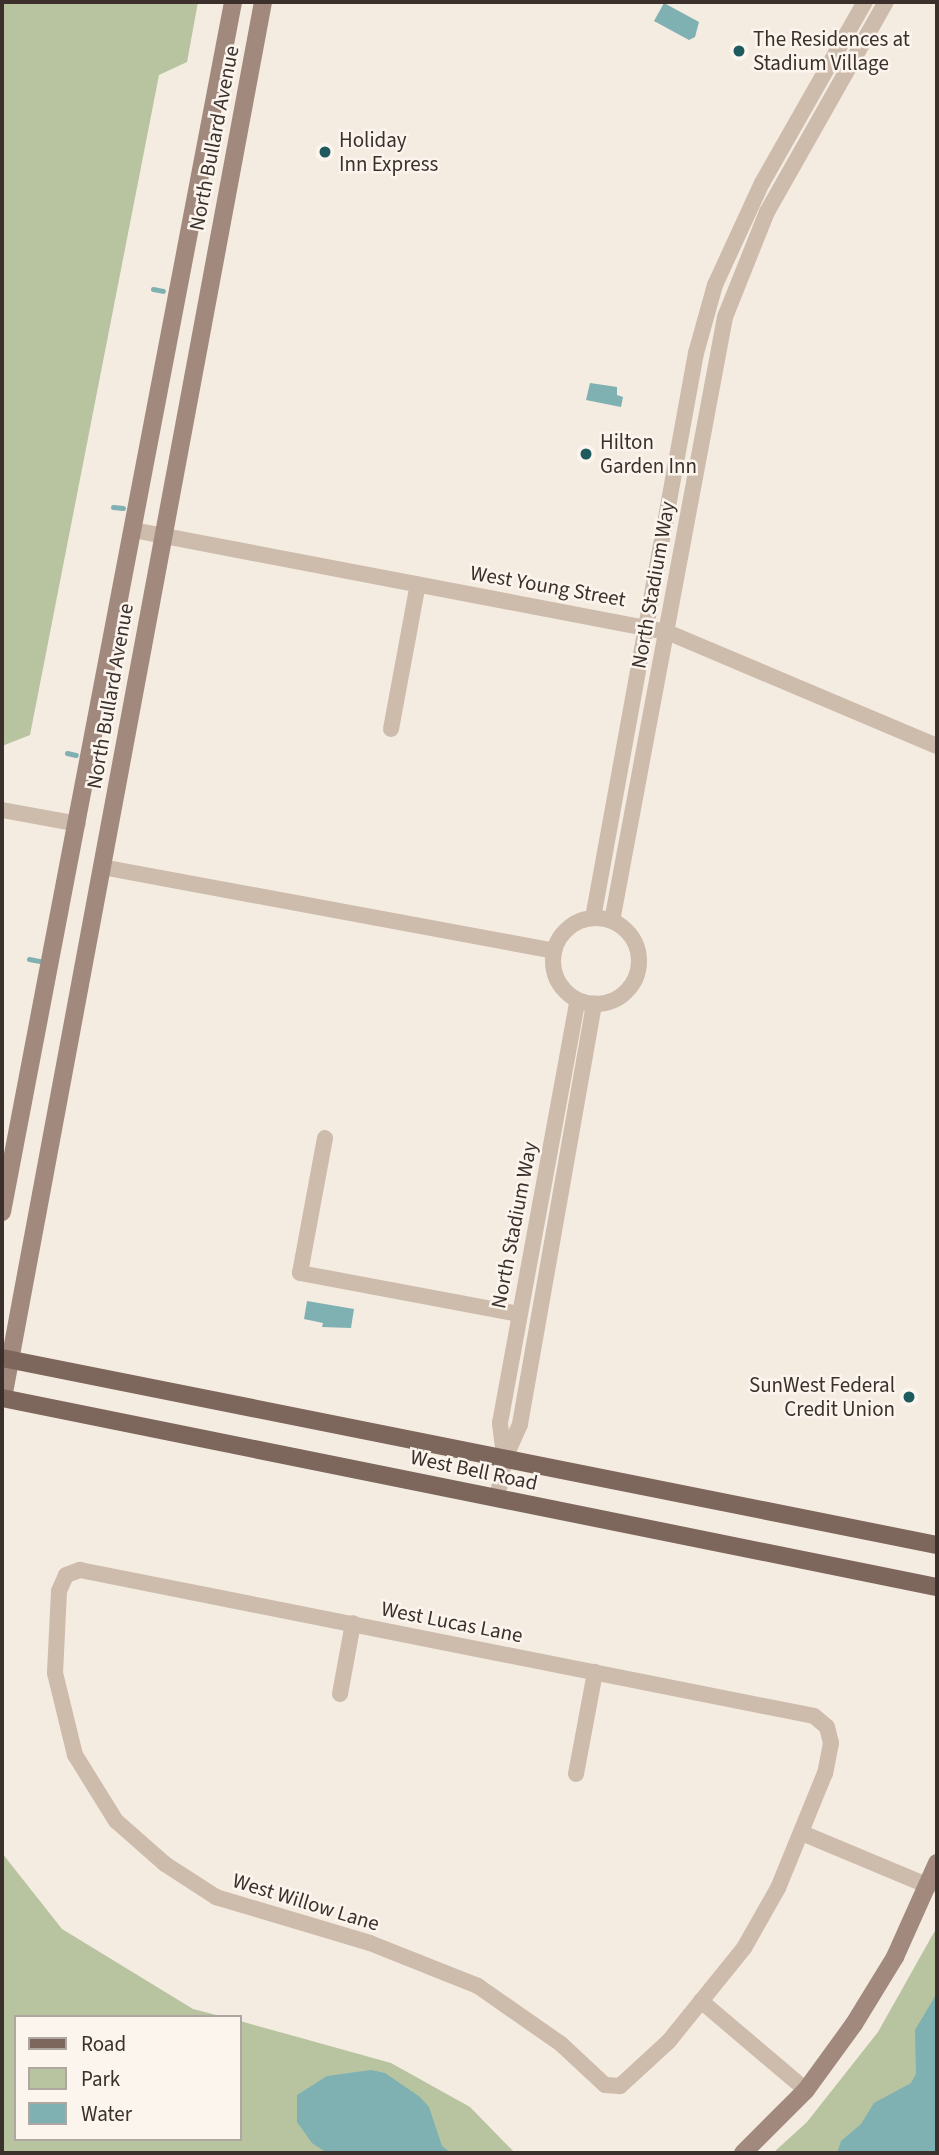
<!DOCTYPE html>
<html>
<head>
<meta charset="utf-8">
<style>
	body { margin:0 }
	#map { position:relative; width:939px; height:2155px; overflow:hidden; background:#f4ebe1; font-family:"Source Sans 3",sans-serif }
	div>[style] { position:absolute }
	.green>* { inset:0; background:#b8c4a0 }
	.water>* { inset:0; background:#7fb0b2 }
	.stream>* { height:5px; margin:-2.5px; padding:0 2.5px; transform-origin:2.5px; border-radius:2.5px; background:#7fb0b2 }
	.street>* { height:16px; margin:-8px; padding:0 8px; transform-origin:8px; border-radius:8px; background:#cdbbac }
	.street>.ring { margin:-8px; padding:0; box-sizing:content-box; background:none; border:16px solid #cdbbac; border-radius:50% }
	.secondary>* { height:18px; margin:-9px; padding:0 9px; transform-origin:9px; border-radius:9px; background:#a18a7d }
	.primary>* { height:18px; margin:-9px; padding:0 9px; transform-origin:9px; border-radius:9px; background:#7d675c }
	.dots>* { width:19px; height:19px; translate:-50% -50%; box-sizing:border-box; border:4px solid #fbf5ee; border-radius:50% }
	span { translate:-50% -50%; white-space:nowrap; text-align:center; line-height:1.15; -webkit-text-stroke:5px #fbf5ee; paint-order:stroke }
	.poi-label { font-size:21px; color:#3b302b }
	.left { translate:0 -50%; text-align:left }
	.right { translate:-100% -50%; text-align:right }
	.street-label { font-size:21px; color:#3b302b }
	.frame { position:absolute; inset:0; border:4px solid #3b302b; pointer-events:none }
	.legend { position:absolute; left:14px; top:2015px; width:228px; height:126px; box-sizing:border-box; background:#fbf5ee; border:2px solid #aea6a0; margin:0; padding:9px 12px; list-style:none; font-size:21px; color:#3b302b }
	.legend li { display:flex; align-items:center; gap:14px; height:35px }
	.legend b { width:35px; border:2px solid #aea6a0 }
</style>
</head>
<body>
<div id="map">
	<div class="green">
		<div style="clip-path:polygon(2px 2px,198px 2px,187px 62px,159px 75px,30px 735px,2px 746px)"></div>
		<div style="clip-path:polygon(2px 1853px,62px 1929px,193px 2009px,224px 2017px,16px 2017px,16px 2139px,240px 2139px,240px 2021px,391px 2063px,470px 2107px,515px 2153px,2px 2153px)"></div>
		<div style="clip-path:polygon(937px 1927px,937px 2153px,773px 2153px,807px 2122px,878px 2032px)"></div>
	</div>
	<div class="water">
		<div style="clip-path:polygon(664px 3px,699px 22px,695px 37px,689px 40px,654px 21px)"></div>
		<div style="clip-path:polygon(590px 383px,617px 387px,617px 395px,623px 397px,621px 407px,586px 400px)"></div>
		<div style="clip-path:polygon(307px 1301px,354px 1309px,351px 1328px,322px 1327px,323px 1323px,304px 1319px)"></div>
		<div style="clip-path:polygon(937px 1993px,937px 2153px,837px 2153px,841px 2141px,861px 2124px,874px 2103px,911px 2083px,916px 2074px,915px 2030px)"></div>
		<div style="clip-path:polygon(371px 2070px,385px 2073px,420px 2097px,429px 2107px,442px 2146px,451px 2153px,327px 2153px,312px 2143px,297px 2122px,297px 2095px,327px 2076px)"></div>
	</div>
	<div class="stream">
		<div style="left:153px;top:289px;width:10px;rotate:11deg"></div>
		<div style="left:113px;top:507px;width:10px;rotate:6deg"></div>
		<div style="left:67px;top:753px;width:9px;rotate:13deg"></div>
		<div style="left:29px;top:959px;width:10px;rotate:11deg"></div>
	</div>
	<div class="street">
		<div style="left:133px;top:530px;width:544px;rotate:10.81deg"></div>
		<div style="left:667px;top:632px;width:293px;rotate:22.9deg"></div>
		<div style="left:391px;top:729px;width:147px;rotate:-79.5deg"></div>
		<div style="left:2px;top:810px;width:77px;rotate:10.4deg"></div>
		<div style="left:102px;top:867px;width:460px;rotate:10.5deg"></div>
		<div style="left:593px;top:918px;width:574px;rotate:-79.67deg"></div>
		<div style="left:696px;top:353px;width:71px;rotate:-74.4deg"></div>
		<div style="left:715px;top:285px;width:112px;rotate:-65.3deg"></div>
		<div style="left:762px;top:183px;width:208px;rotate:-60.4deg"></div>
		<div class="ring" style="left:553px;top:918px;width:70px;height:70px"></div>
		<div style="left:612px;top:921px;width:614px;rotate:-79.4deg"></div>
		<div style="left:725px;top:317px;width:113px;rotate:-68.2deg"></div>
		<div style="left:767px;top:212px;width:241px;rotate:-60.5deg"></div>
		<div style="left:325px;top:1138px;width:137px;rotate:100.5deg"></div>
		<div style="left:300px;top:1273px;width:223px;rotate:10.6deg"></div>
		<div style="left:504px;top:1456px;width:33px;rotate:-97deg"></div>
		<div style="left:500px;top:1423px;width:430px;rotate:-79.6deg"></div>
		<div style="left:497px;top:1499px;width:42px;rotate:-79deg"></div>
		<div style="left:505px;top:1458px;width:37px;rotate:-66deg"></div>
		<div style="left:520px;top:1424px;width:427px;rotate:-80deg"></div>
		<div style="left:80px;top:1570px;width:748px;rotate:11.25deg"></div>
		<div style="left:814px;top:1716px;width:17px;rotate:40deg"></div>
		<div style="left:827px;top:1727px;width:16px;rotate:76deg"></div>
		<div style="left:831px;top:1743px;width:31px;rotate:101deg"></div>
		<div style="left:825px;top:1773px;width:124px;rotate:112.2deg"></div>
		<div style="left:778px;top:1888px;width:69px;rotate:119.5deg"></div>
		<div style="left:744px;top:1948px;width:119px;rotate:128.9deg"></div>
		<div style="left:669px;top:2041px;width:67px;rotate:137.4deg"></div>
		<div style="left:620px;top:2086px;width:15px;rotate:-176deg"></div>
		<div style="left:605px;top:2085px;width:60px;rotate:-137deg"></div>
		<div style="left:561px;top:2044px;width:101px;rotate:-145.1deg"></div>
		<div style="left:478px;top:1986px;width:116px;rotate:-158.3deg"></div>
		<div style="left:370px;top:1943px;width:161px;rotate:-163.4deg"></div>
		<div style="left:216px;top:1897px;width:61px;rotate:-147.1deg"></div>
		<div style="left:165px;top:1864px;width:65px;rotate:-138.7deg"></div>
		<div style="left:116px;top:1821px;width:78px;rotate:-121.8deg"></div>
		<div style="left:75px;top:1755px;width:84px;rotate:-103.7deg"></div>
		<div style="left:55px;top:1673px;width:82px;rotate:-87.2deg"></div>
		<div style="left:59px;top:1591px;width:17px;rotate:-66deg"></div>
		<div style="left:66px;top:1575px;width:15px;rotate:-20deg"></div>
		<div style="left:340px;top:1694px;width:72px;rotate:-79.6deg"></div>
		<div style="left:576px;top:1774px;width:104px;rotate:-79.4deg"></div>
		<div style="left:802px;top:1833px;width:138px;rotate:22.7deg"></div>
		<div style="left:701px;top:2001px;width:138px;rotate:40.3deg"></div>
	</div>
	<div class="secondary">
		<div style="left:2px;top:1212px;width:1232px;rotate:-79.19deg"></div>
		<div style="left:3px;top:1398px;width:1420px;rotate:-79.45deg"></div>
		<div style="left:743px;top:2153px;width:89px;rotate:-45deg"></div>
		<div style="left:806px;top:2090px;width:82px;rotate:-54deg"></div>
		<div style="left:854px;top:2024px;width:79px;rotate:-58.5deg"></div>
		<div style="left:895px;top:1957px;width:103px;rotate:-65.9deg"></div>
	</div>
	<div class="primary">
		<div style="left:2px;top:1358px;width:954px;rotate:11.31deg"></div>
		<div style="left:2px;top:1398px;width:954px;rotate:11.43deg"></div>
	</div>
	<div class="dots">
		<div style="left:739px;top:51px;background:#1f5a5e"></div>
		<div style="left:325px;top:152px;background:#1f5a5e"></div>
		<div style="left:586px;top:454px;background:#1f5a5e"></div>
		<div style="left:909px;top:1397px;background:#1f5a5e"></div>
	</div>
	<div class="poi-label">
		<span class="left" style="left:753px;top:51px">The Residences at<br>Stadium Village</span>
		<span class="left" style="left:339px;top:152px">Holiday<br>Inn Express</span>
		<span class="left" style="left:600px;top:454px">Hilton<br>Garden Inn</span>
		<span class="right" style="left:895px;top:1397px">SunWest Federal<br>Credit Union</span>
	</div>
	<div class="street-label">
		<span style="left:214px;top:138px;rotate:-79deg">North Bullard Avenue</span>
		<span style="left:653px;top:585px;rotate:-80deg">North Stadium Way</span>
		<span style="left:548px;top:586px;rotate:10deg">West Young Street</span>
		<span style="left:110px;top:696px;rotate:-80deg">North Bullard Avenue</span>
		<span style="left:514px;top:1225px;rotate:-79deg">North Stadium Way</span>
		<span style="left:474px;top:1470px;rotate:12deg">West Bell Road</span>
		<span style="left:452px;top:1622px;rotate:11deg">West Lucas Lane</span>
		<span style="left:306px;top:1902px;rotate:17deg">West Willow Lane</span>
	</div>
	<div class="frame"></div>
	<ul class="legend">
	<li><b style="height:9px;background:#7d675c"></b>Road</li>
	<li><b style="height:19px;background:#b8c4a0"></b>Park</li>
	<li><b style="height:19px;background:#7fb0b2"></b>Water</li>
	</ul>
</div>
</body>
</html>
